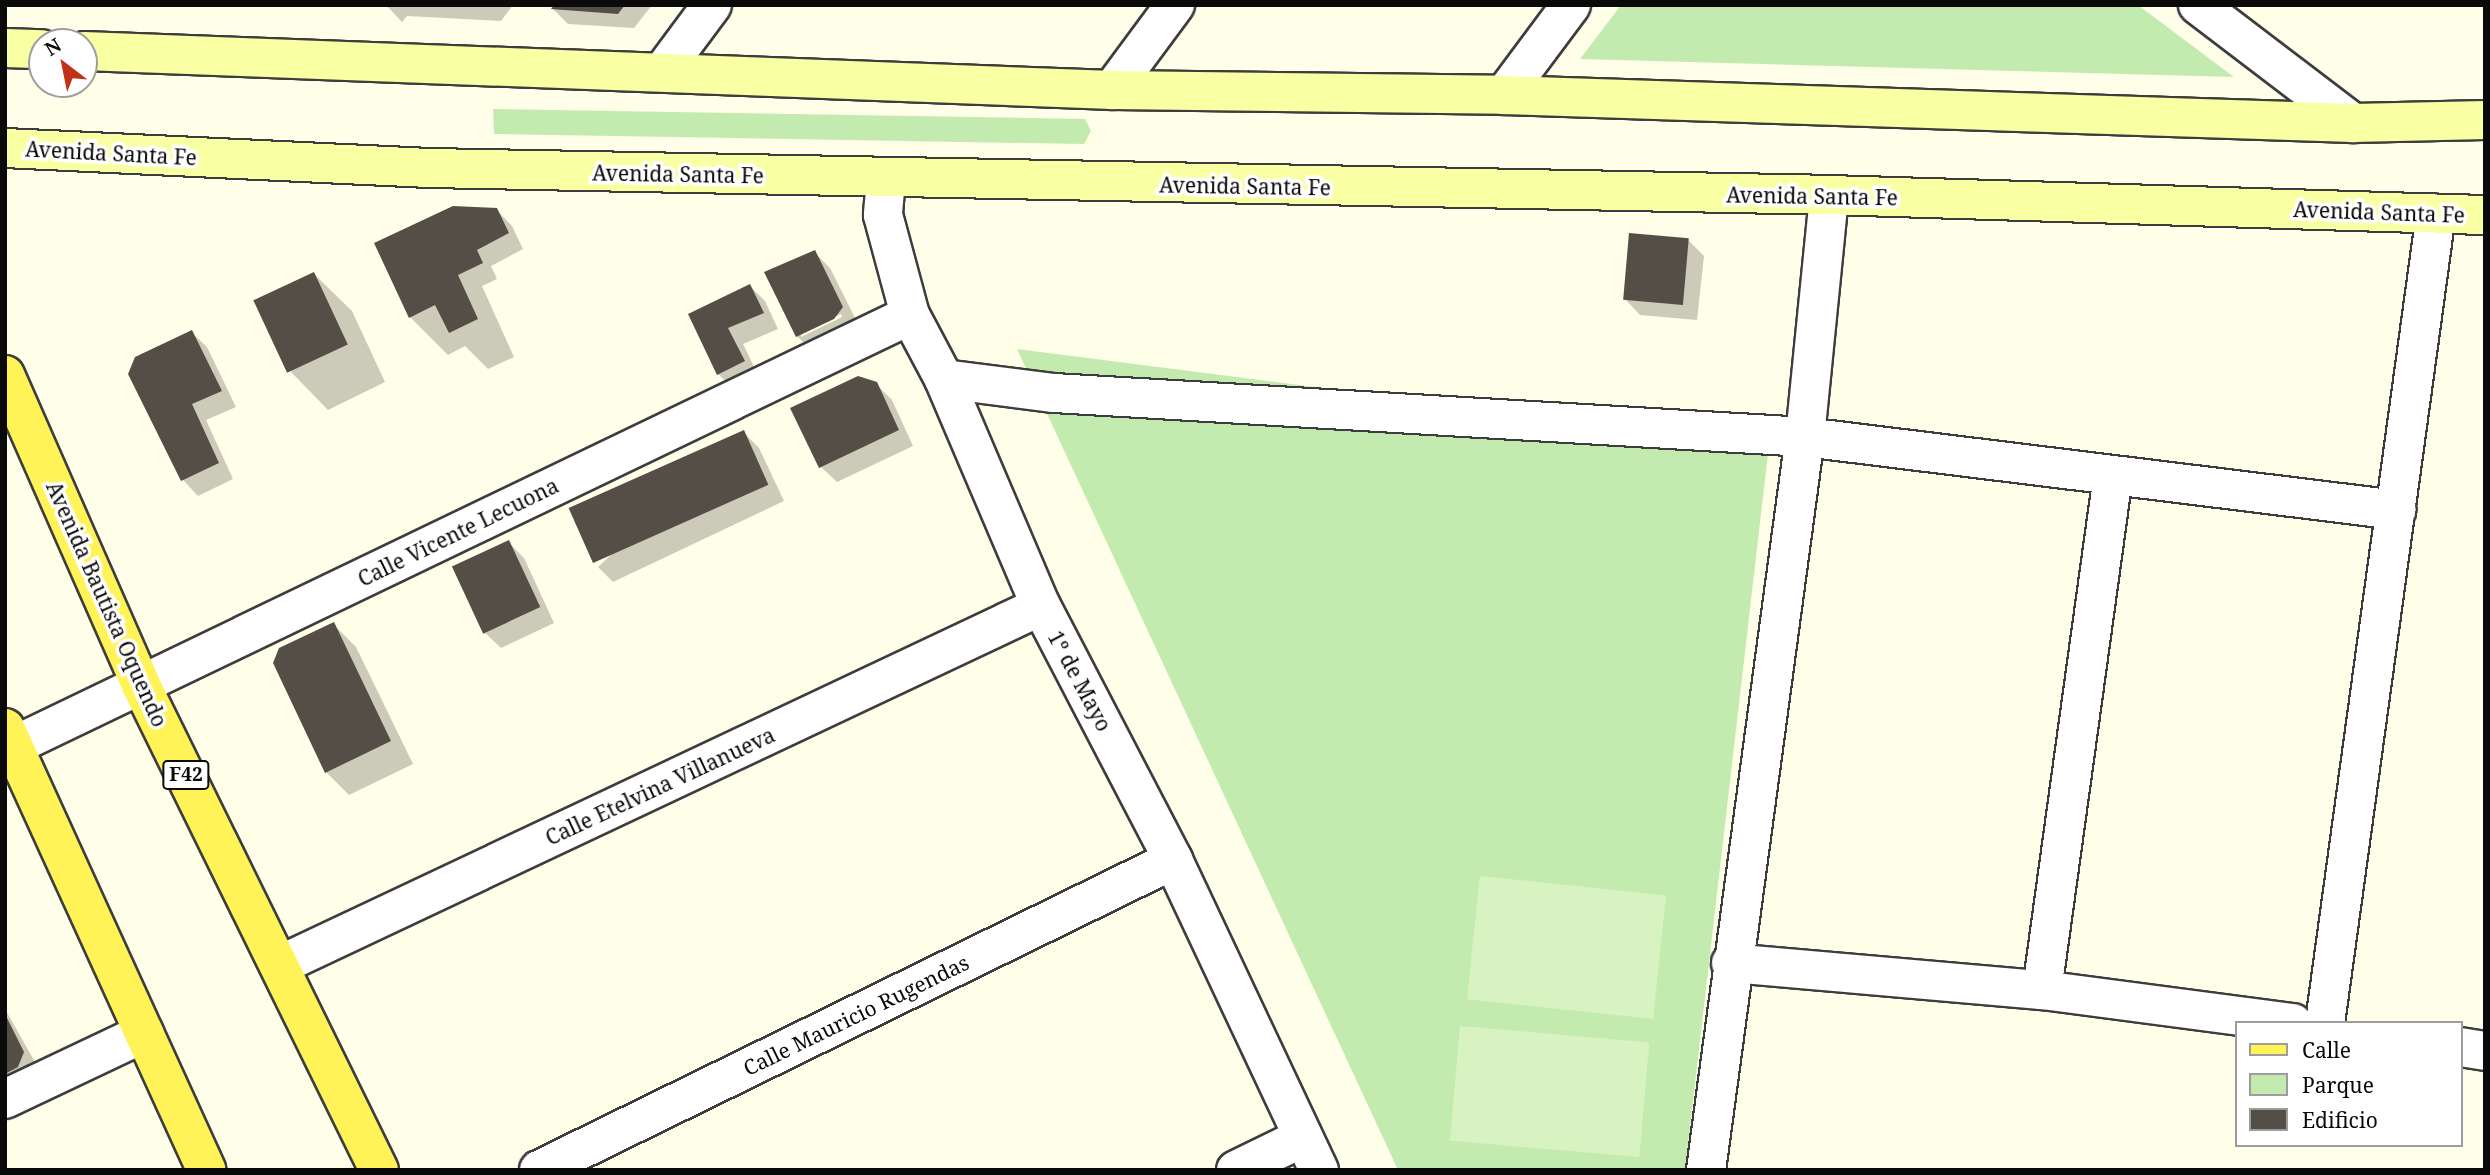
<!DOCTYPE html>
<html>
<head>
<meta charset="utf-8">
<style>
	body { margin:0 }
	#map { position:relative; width:2490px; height:1175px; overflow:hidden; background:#fffee8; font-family:"Noto Serif",serif }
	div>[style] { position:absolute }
	.green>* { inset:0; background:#c4ebaf }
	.pitch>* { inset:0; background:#d9f2c2; transform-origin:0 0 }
	.shadow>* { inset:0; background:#0003 }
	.building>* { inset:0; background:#544e46; transform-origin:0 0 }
	.roads { filter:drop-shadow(2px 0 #3d3d3d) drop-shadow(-2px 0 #3d3d3d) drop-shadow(0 2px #3d3d3d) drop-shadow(0 -2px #3d3d3d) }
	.minor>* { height:38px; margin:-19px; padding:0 19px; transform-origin:19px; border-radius:19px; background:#fff }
	.secondary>* { height:38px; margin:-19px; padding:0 19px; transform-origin:19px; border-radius:19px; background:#f9ffa3 }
	.primary>* { height:38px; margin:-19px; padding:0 19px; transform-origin:19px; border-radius:19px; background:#fff358 }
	span { translate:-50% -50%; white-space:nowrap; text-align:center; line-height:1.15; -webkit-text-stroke:7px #fff; paint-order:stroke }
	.shield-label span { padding:2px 5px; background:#fff; border:2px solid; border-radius:5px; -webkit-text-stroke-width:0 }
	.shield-label { font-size:19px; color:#0a0a0a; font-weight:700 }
	.street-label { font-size:21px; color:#0a0a0a }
	.frame { position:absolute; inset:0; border:7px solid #0a0a0a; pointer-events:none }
	.legend { position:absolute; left:2235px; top:1021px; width:228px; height:126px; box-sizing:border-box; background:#fff; border:2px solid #9d9d9d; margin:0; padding:9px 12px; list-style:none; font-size:21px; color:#0a0a0a }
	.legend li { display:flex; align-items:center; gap:14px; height:35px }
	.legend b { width:35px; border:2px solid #9d9d9d }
	.north { position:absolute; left:28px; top:28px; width:70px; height:70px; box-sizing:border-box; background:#fff; border:2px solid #9d9d9d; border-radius:50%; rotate:328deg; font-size:19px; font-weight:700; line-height:28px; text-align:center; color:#0a0a0a }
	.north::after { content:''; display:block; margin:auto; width:24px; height:32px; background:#c3301a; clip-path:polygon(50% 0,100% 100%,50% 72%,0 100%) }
</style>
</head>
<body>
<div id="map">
	<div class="green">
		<div style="clip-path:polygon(1621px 5px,2138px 5px,2234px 77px,1580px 59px)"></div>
		<div style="clip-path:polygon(493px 109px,1085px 119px,1091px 131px,1084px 144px,494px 134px)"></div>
		<div style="clip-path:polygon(1017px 349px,1769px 445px,1685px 1170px,1398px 1170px)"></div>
	</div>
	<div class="pitch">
		<div style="left:1480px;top:876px;width:187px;height:124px;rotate:6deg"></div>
		<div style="left:1460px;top:1026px;width:190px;height:115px;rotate:5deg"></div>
	</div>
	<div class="shadow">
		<div style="clip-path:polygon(386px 5px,513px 5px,501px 21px,407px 16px,402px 22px)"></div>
		<div style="clip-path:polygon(556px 5px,652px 5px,634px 28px,568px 24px,553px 9px)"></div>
		<div style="clip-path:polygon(496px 209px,512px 226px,523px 249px,491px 266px,497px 279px,482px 286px,514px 357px,488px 369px,465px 346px,448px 355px,410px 317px)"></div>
		<div style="clip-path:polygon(1688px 240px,1704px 256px,1697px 320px,1640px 315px,1625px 299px)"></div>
		<div style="clip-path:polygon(evenodd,814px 252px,830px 268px,858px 324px,813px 352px,797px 336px,814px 252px,841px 314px,842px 317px,801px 337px,801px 333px,841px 314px)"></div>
		<div style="clip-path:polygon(314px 274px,352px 311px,385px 382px,328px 410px,291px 372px)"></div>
		<div style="clip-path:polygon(750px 286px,765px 301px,778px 329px,743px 344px,759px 377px,734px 389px,718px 374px,690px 315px)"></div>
		<div style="clip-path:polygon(191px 332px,207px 347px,236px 407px,206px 420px,233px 479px,198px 496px,183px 480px,130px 374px)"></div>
		<div style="clip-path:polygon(876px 384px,892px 400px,913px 446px,837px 482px,821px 467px)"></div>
		<div style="clip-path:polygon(743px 432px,759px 448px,784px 501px,613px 582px,598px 567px)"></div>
		<div style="clip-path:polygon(508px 542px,524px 558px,554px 623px,501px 648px,485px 633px)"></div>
		<div style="clip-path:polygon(333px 624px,356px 647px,413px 764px,349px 795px,326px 772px)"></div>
		<div style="clip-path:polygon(5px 1009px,39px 1069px,5px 1096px)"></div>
	</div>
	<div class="building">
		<div style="clip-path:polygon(554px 5px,625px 5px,618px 14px,551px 9px)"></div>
		<div style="clip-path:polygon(453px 206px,497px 208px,509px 233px,477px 250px,483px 263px,458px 275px,478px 319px,449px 333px,435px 305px,409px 318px,374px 243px)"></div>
		<div style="left:1629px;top:233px;width:60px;height:67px;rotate:5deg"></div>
		<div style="clip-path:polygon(815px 250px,843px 307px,834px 319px,796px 337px,764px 272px)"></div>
		<div style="left:314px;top:272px;width:80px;height:67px;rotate:65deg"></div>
		<div style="clip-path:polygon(750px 284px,764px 313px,728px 328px,745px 361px,717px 375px,688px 314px)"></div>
		<div style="clip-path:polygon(192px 330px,222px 391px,192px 404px,219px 463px,181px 481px,128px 374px,135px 357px)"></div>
		<div style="clip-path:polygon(858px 376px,877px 382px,899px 430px,819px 468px,790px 408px)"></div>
		<div style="left:744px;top:430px;width:60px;height:192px;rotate:66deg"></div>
		<div style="left:509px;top:540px;width:74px;height:63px;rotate:65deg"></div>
		<div style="clip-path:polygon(334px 622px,391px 741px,325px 773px,273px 663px,279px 648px)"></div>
		<div style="clip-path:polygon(5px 1014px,24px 1052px,18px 1067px,5px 1074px)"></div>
	</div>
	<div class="roads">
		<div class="minor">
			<div style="left:2198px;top:5px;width:195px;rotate:37.3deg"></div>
			<div style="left:663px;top:71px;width:82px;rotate:-53.4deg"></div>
			<div style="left:1112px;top:90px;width:106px;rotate:-53.5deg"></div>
			<div style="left:1504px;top:95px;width:112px;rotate:-53.3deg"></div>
			<div style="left:886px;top:179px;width:36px;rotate:95deg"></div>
			<div style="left:883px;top:215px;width:104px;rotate:74.9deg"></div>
			<div style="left:910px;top:315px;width:72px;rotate:62deg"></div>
			<div style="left:944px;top:379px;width:247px;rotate:66.9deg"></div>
			<div style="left:1041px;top:606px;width:286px;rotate:62.5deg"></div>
			<div style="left:1173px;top:860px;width:343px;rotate:64.8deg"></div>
			<div style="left:944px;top:379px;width:111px;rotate:7.3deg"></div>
			<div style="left:1054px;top:393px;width:752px;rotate:3.35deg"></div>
			<div style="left:1805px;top:437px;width:596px;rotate:7.03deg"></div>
			<div style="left:5px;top:750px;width:1004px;rotate:-25.67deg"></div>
			<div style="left:1731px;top:963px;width:312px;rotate:5deg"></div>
			<div style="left:2042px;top:990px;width:253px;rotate:7.5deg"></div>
			<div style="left:280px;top:965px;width:841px;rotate:-25.26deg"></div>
			<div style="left:2042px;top:990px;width:519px;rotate:-82.14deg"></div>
			<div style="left:2325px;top:1023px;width:817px;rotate:-82.19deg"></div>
			<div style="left:2460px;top:1047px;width:25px;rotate:9deg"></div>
			<div style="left:5px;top:1099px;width:154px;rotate:-25.4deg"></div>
			<div style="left:539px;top:1170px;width:706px;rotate:-26.06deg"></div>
			<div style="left:1236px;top:1170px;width:73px;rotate:-25.9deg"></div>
			<div style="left:1706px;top:1170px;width:740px;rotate:-82.31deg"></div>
			<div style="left:1805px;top:437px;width:243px;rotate:-84.3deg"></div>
		</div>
		<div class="secondary">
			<div style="left:5px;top:48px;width:37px;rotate:2deg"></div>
			<div style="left:84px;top:51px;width:1029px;rotate:2.17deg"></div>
			<div style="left:1112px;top:90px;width:392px;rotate:0.7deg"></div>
			<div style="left:1504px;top:95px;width:849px;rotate:1.89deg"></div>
			<div style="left:2353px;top:123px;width:132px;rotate:-1.3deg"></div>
			<div style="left:5px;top:148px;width:424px;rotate:2.7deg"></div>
			<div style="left:429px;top:168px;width:1400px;rotate:1.1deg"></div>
			<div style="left:1829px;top:195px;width:656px;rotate:1.75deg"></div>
		</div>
		<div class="primary">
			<div style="left:5px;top:375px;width:339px;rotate:66.3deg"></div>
			<div style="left:141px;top:685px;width:540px;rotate:63.86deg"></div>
			<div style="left:5px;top:728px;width:486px;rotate:65.5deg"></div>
		</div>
	</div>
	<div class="shield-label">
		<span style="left:186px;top:775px">F42</span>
	</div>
	<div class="street-label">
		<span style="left:111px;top:153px;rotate:3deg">Avenida Santa Fe</span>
		<span style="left:678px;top:174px;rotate:1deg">Avenida Santa Fe</span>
		<span style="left:1245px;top:186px;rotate:1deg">Avenida Santa Fe</span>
		<span style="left:1812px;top:196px;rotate:1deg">Avenida Santa Fe</span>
		<span style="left:2379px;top:212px;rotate:2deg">Avenida Santa Fe</span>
		<span style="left:458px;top:532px;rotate:-26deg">Calle Vicente Lecuona</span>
		<span style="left:107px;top:604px;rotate:66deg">Avenida Bautista Oquendo</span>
		<span style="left:1080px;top:681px;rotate:62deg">1º de Mayo</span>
		<span style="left:660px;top:786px;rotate:-25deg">Calle Etelvina Villanueva</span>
		<span style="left:856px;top:1015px;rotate:-26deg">Calle Mauricio Rugendas</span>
	</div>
	<div class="frame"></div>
	<ul class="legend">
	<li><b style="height:9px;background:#fff358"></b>Calle</li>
	<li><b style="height:19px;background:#c4ebaf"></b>Parque</li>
	<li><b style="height:19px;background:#544e46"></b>Edificio</li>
	</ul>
	<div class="north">N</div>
</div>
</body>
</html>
